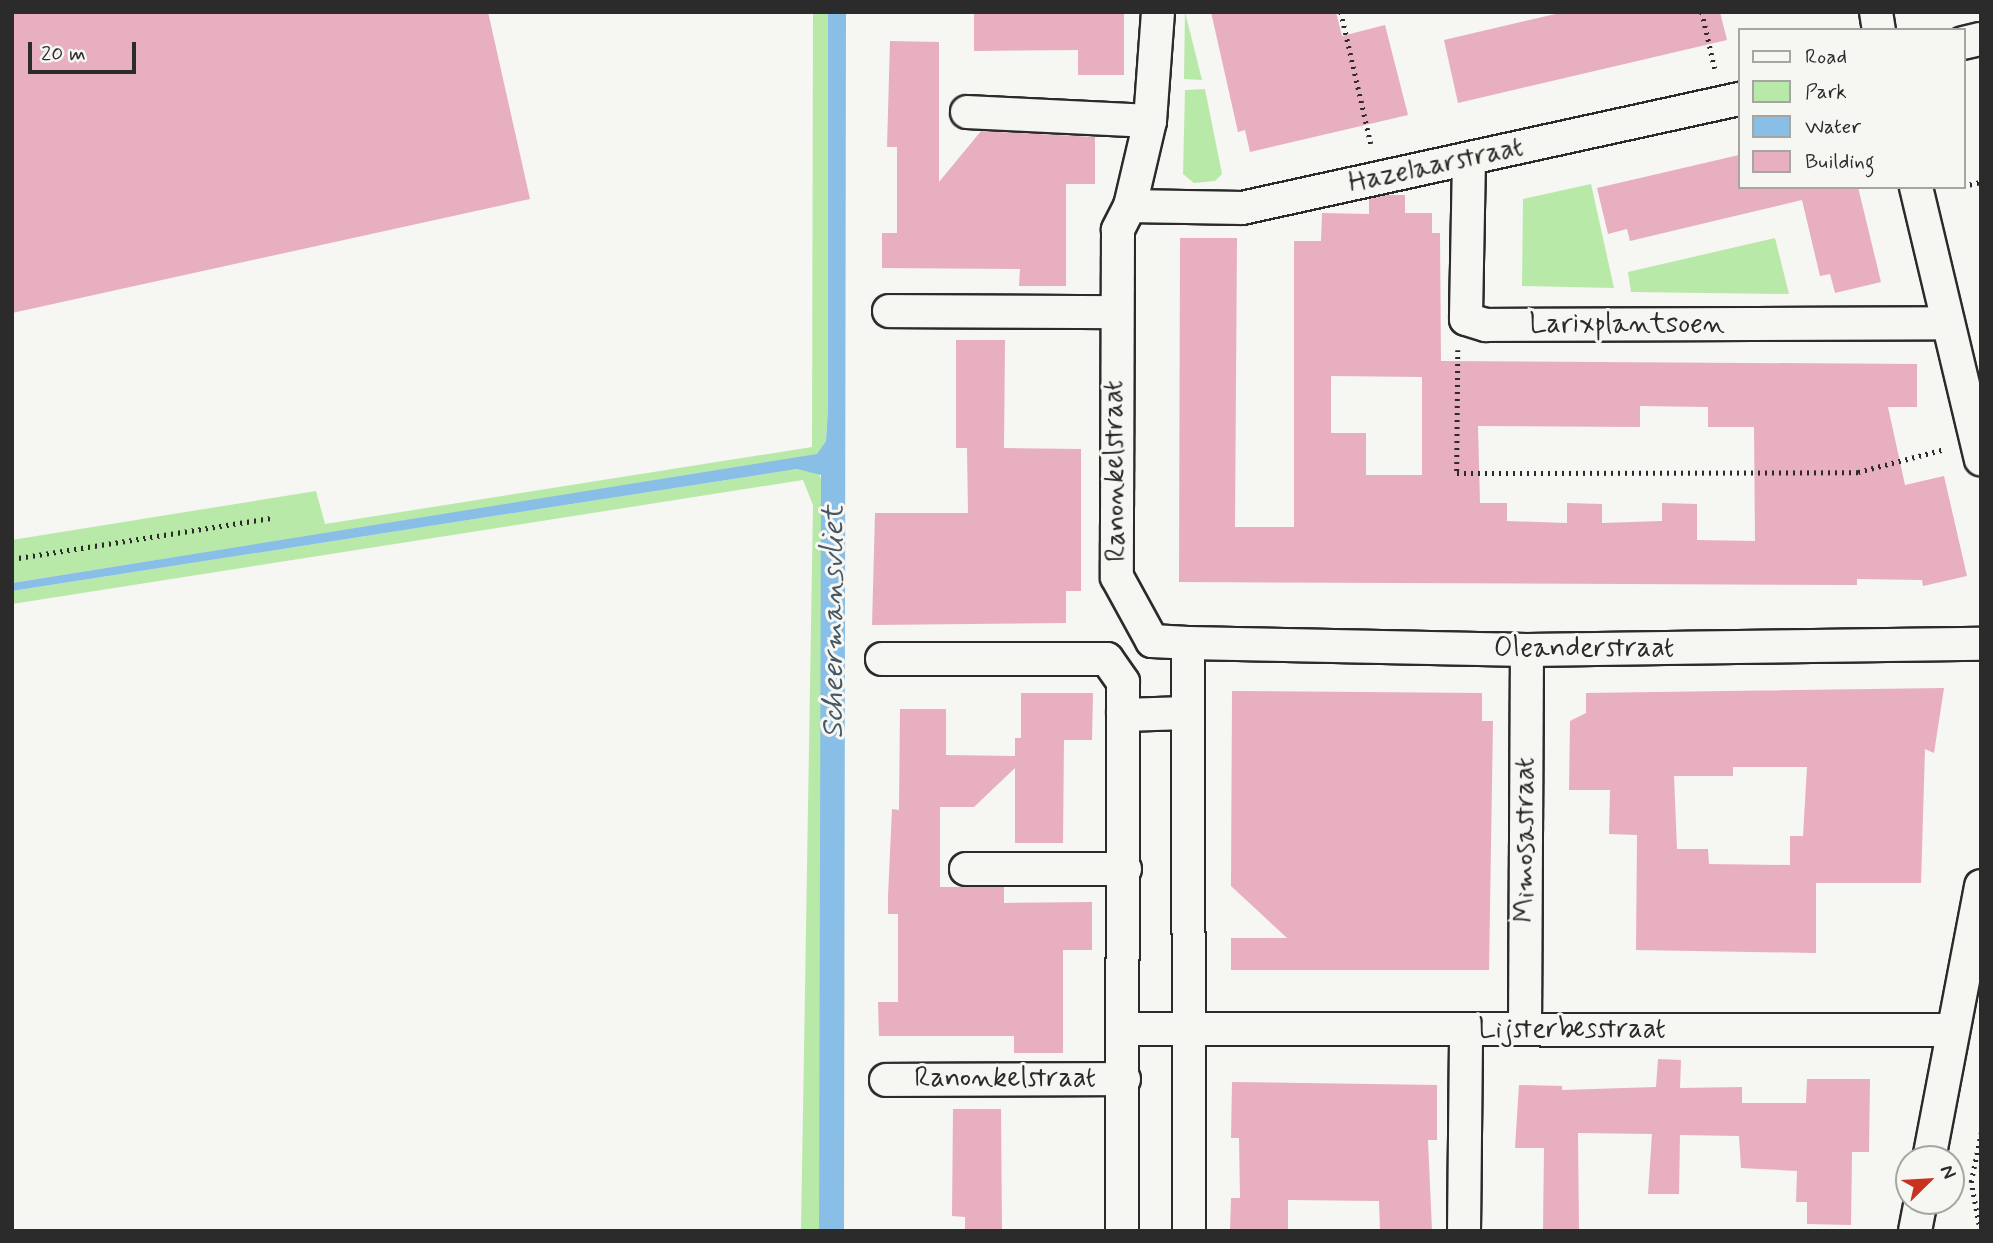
<!DOCTYPE html>
<html>
<head>
<meta charset="utf-8">
<style>
	body { margin:0 }
	#map { position:relative; width:1993px; height:1243px; overflow:hidden; background:#f6f6f2; font-family:Mynerve,sans-serif }
	div>[style] { position:absolute }
	.green>* { inset:0; background:#b9e9a8 }
	.water>* { inset:0; background:#89bfe6 }
	.building>* { inset:0; background:#e8afc0 }
	.path>* { height:4.5px; margin-top:-2.25px; transform-origin:0; background:repeating-linear-gradient(90deg,#2b2b2b 0 2px,transparent 0 7px) }
	.roads { filter:drop-shadow(2px 0 #2b2b2b) drop-shadow(-2px 0 #2b2b2b) drop-shadow(0 2px #2b2b2b) drop-shadow(0 -2px #2b2b2b) }
	.street>* { height:32px; margin:-16px; padding:0 16px; transform-origin:16px; border-radius:16px; background:#f6f6f2 }
	span { translate:-50% -50%; white-space:nowrap; text-align:center; line-height:1.15; -webkit-text-stroke:6px #f6f6f2; paint-order:stroke }
	.street-label { font-size:28px; color:#2b2b2b }
	.water-label { font-size:30px; color:#475763; font-style:italic }
	.frame { position:absolute; inset:0; border:14px solid #2b2b2b; pointer-events:none }
	.legend { position:absolute; left:1738px; top:28px; width:228px; height:161px; box-sizing:border-box; background:#f6f6f2; border:2px solid #a5a5a2; margin:0; padding:9px 12px; list-style:none; font-size:21px; color:#2b2b2b }
	.legend li { display:flex; align-items:center; gap:14px; height:35px }
	.legend b { width:35px; border:2px solid #a5a5a2 }
	.north { position:absolute; left:1895px; top:1145px; width:70px; height:70px; box-sizing:border-box; background:#f6f6f2; border:2px solid #a5a5a2; border-radius:50%; rotate:66deg; font-size:19px; font-weight:700; line-height:28px; text-align:center; color:#2b2b2b }
	.north::after { content:''; display:block; margin:auto; width:24px; height:32px; background:#c8321e; clip-path:polygon(50% 0,100% 100%,50% 72%,0 100%) }
	.scale { position:absolute; left:28px; top:42px; width:108px; height:32px; box-sizing:border-box; border:4px solid #2b2b2b; border-top:0; padding-left:9px; font-size:21px; line-height:24px; white-space:nowrap; color:#2b2b2b; -webkit-text-stroke:5px #f6f6f2; paint-order:stroke }
</style>
</head>
<body>
<div id="map">
	<div class="green">
		<div style="clip-path:polygon(813px 12px,828px 12px,828px 408px,826px 441px,817px 455px,12px 583px,12px 540px,316px 491px,325px 524px,812px 447px)"></div>
		<div style="clip-path:polygon(1185px 12px,1202px 80px,1184px 79px)"></div>
		<div style="clip-path:polygon(1205px 89px,1222px 174px,1215px 181px,1194px 183px,1183px 174px,1185px 90px)"></div>
		<div style="clip-path:polygon(1591px 184px,1614px 288px,1522px 286px,1523px 199px)"></div>
		<div style="clip-path:polygon(1775px 238px,1789px 294px,1631px 292px,1628px 272px)"></div>
		<div style="clip-path:polygon(797px 469px,818px 472px,825px 487px,819px 1231px,801px 1231px,813px 505px,803px 480px,12px 604px,12px 591px)"></div>
	</div>
	<div class="water">
		<div style="clip-path:polygon(828px 12px,846px 12px,844px 1231px,819px 1231px,821px 475px,797px 469px,12px 591px,12px 583px,817px 454px,826px 441px,828px 408px)"></div>
	</div>
	<div class="building">
		<div style="clip-path:polygon(12px 12px,488px 12px,530px 199px,12px 313px)"></div>
		<div style="clip-path:polygon(974px 12px,1124px 12px,1124px 75px,1078px 75px,1078px 50px,974px 51px)"></div>
		<div style="clip-path:polygon(1211px 12px,1336px 12px,1342px 36px,1385px 25px,1408px 115px,1250px 152px,1245px 130px,1238px 132px)"></div>
		<div style="clip-path:polygon(1564px 12px,1720px 12px,1727px 40px,1458px 103px,1444px 40px)"></div>
		<div style="clip-path:polygon(890px 41px,939px 42px,939px 182px,981px 131px,1095px 137px,1095px 184px,1066px 184px,1066px 286px,1019px 286px,1020px 269px,882px 268px,882px 233px,897px 233px,897px 147px,887px 147px)"></div>
		<div style="clip-path:polygon(1739px 155px,1739px 187px,1858px 187px,1881px 282px,1835px 293px,1830px 274px,1820px 276px,1802px 200px,1630px 241px,1627px 229px,1608px 234px,1597px 188px)"></div>
		<div style="clip-path:polygon(evenodd,1387px 195px,1405px 195px,1405px 213px,1432px 213px,1432px 233px,1440px 233px,1441px 361px,1917px 364px,1917px 407px,1888px 407px,1905px 485px,1944px 476px,1967px 576px,1923px 586px,1922px 580px,1857px 579px,1857px 585px,1179px 582px,1180px 238px,1237px 238px,1235px 527px,1294px 527px,1294px 241px,1321px 241px,1322px 213px,1369px 214px,1369px 199px,1387px 195px,1331px 376px,1422px 377px,1422px 475px,1366px 475px,1366px 433px,1331px 433px,1331px 376px,1387px 195px,1640px 406px,1708px 407px,1708px 427px,1754px 427px,1755px 541px,1697px 540px,1697px 504px,1662px 503px,1662px 521px,1602px 523px,1602px 504px,1567px 503px,1567px 523px,1507px 521px,1507px 503px,1480px 503px,1478px 426px,1640px 427px,1640px 406px)"></div>
		<div style="clip-path:polygon(956px 340px,1005px 340px,1004px 448px,1081px 449px,1081px 591px,1066px 591px,1066px 623px,872px 625px,875px 513px,968px 513px,967px 448px,956px 448px)"></div>
		<div style="clip-path:polygon(evenodd,1944px 688px,1934px 753px,1925px 749px,1921px 883px,1816px 883px,1816px 953px,1636px 950px,1637px 835px,1609px 834px,1610px 790px,1569px 790px,1570px 721px,1586px 713px,1586px 693px,1944px 688px,1733px 767px,1807px 767px,1803px 836px,1790px 836px,1790px 865px,1709px 864px,1708px 849px,1677px 849px,1674px 776px,1733px 776px,1733px 767px)"></div>
		<div style="clip-path:polygon(1232px 691px,1482px 693px,1482px 721px,1493px 721px,1489px 970px,1231px 970px,1231px 938px,1287px 938px,1231px 886px)"></div>
		<div style="clip-path:polygon(1021px 693px,1093px 693px,1092px 740px,1064px 740px,1063px 843px,1015px 843px,1015px 768px,974px 807px,940px 807px,940px 887px,1004px 887px,1004px 903px,1092px 902px,1092px 950px,1063px 950px,1063px 1053px,1014px 1053px,1014px 1036px,879px 1036px,878px 1002px,898px 1002px,898px 914px,888px 914px,888px 896px,892px 809px,899px 810px,900px 709px,946px 709px,946px 755px,1015px 756px,1015px 738px,1021px 738px)"></div>
		<div style="clip-path:polygon(1658px 1059px,1681px 1060px,1680px 1088px,1742px 1087px,1742px 1103px,1806px 1103px,1807px 1079px,1870px 1079px,1869px 1152px,1852px 1152px,1851px 1225px,1807px 1224px,1807px 1202px,1796px 1202px,1797px 1171px,1741px 1168px,1739px 1136px,1680px 1135px,1679px 1194px,1648px 1194px,1652px 1134px,1578px 1133px,1579px 1231px,1543px 1231px,1544px 1148px,1515px 1148px,1519px 1085px,1562px 1086px,1562px 1090px,1656px 1087px)"></div>
		<div style="clip-path:polygon(1232px 1082px,1437px 1085px,1437px 1140px,1428px 1140px,1432px 1231px,1380px 1231px,1379px 1201px,1288px 1200px,1288px 1231px,1230px 1231px,1231px 1198px,1240px 1198px,1239px 1138px,1231px 1138px)"></div>
		<div style="clip-path:polygon(953px 1109px,1001px 1109px,1002px 1231px,965px 1231px,965px 1217px,952px 1216px)"></div>
	</div>
	<div class="path">
		<div style="left:1341px;top:12px;width:135px;rotate:77.2deg"></div>
		<div style="left:1702px;top:12px;width:58px;rotate:77.2deg"></div>
		<div style="left:1963px;top:186px;width:18px;rotate:-13deg"></div>
		<div style="left:1458px;top:350px;width:123px;rotate:90.5deg"></div>
		<div style="left:1457px;top:473px;width:401px;rotate:-0.1deg"></div>
		<div style="left:1858px;top:472px;width:90px;rotate:-14.8deg"></div>
		<div style="left:12px;top:559px;width:262px;rotate:-9deg"></div>
		<div style="left:1980px;top:1231px;width:50px;rotate:-100.4deg"></div>
		<div style="left:1971px;top:1182px;width:50px;rotate:-78.5deg"></div>
	</div>
	<div class="roads">
		<div class="street">
			<div style="left:1158px;top:12px;width:109px;rotate:94.2deg"></div>
			<div style="left:1150px;top:121px;width:87px;rotate:103.2deg"></div>
			<div style="left:1130px;top:206px;width:27px;rotate:117deg"></div>
			<div style="left:1118px;top:230px;width:347px;rotate:90.2deg"></div>
			<div style="left:1117px;top:577px;width:73px;rotate:61.3deg"></div>
			<div style="left:1152px;top:641px;width:36px;rotate:3deg"></div>
			<div style="left:1188px;top:643px;width:588px;rotate:89.9deg"></div>
			<div style="left:1876px;top:12px;width:18px;rotate:81deg"></div>
			<div style="left:1963px;top:43px;width:18px;rotate:-13deg"></div>
			<div style="left:967px;top:112px;width:183px;rotate:2.8deg"></div>
			<div style="left:1469px;top:159px;width:160px;rotate:91.1deg"></div>
			<div style="left:1466px;top:319px;width:21px;rotate:17deg"></div>
			<div style="left:1486px;top:325px;width:462px;rotate:-0.2deg"></div>
			<div style="left:1916px;top:187px;width:280px;rotate:76.6deg"></div>
			<div style="left:1130px;top:206px;width:112px;rotate:1deg"></div>
			<div style="left:1242px;top:208px;width:509px;rotate:-12.37deg"></div>
			<div style="left:889px;top:311px;width:225px;rotate:0.3deg"></div>
			<div style="left:1188px;top:643px;width:339px;rotate:1.2deg"></div>
			<div style="left:1527px;top:650px;width:454px;rotate:-0.8deg"></div>
			<div style="left:882px;top:659px;width:225px"></div>
			<div style="left:1107px;top:659px;width:28px;rotate:55deg"></div>
			<div style="left:1123px;top:682px;width:33px;rotate:90deg"></div>
			<div style="left:966px;top:869px;width:159px"></div>
			<div style="left:1123px;top:1029px;width:830px;rotate:0.07deg"></div>
			<div style="left:1525px;top:1029px;width:379px;rotate:-89.7deg"></div>
			<div style="left:886px;top:1080px;width:238px;rotate:-0.2deg"></div>
			<div style="left:1929px;top:1159px;width:278px;rotate:-79.2deg"></div>
			<div style="left:1122px;top:1231px;width:516px;rotate:-89.89deg"></div>
			<div style="left:1123px;top:715px;width:64px;rotate:-1.8deg"></div>
			<div style="left:1464px;top:1231px;width:201px;rotate:-89.4deg"></div>
			<div style="left:1915px;top:1231px;width:31px;rotate:-79deg"></div>
		</div>
	</div>
	<div class="street-label">
		<span style="left:1436px;top:166px;rotate:-12deg">Hazelaarstraat</span>
		<span style="left:1627px;top:325px">Larixplantsoen</span>
		<span style="left:1116px;top:471px;rotate:-91deg">Ranonkelstraat</span>
		<span style="left:1584px;top:649px">Oleanderstraat</span>
		<span style="left:1526px;top:840px;rotate:-90deg">Mimosastraat</span>
		<span style="left:1572px;top:1030px">Lijsterbesstraat</span>
		<span style="left:1005px;top:1079px">Ranonkelstraat</span>
	</div>
	<div class="water-label">
		<span style="left:834px;top:622px;rotate:-90deg">Scheermansvliet</span>
	</div>
	<div class="frame"></div>
	<ul class="legend">
	<li><b style="height:9px;background:#f6f6f2"></b>Road</li>
	<li><b style="height:19px;background:#b9e9a8"></b>Park</li>
	<li><b style="height:19px;background:#89bfe6"></b>Water</li>
	<li><b style="height:19px;background:#e8afc0"></b>Building</li>
	</ul>
	<div class="north">N</div>
	<div class="scale">20 m</div>
</div>
</body>
</html>
